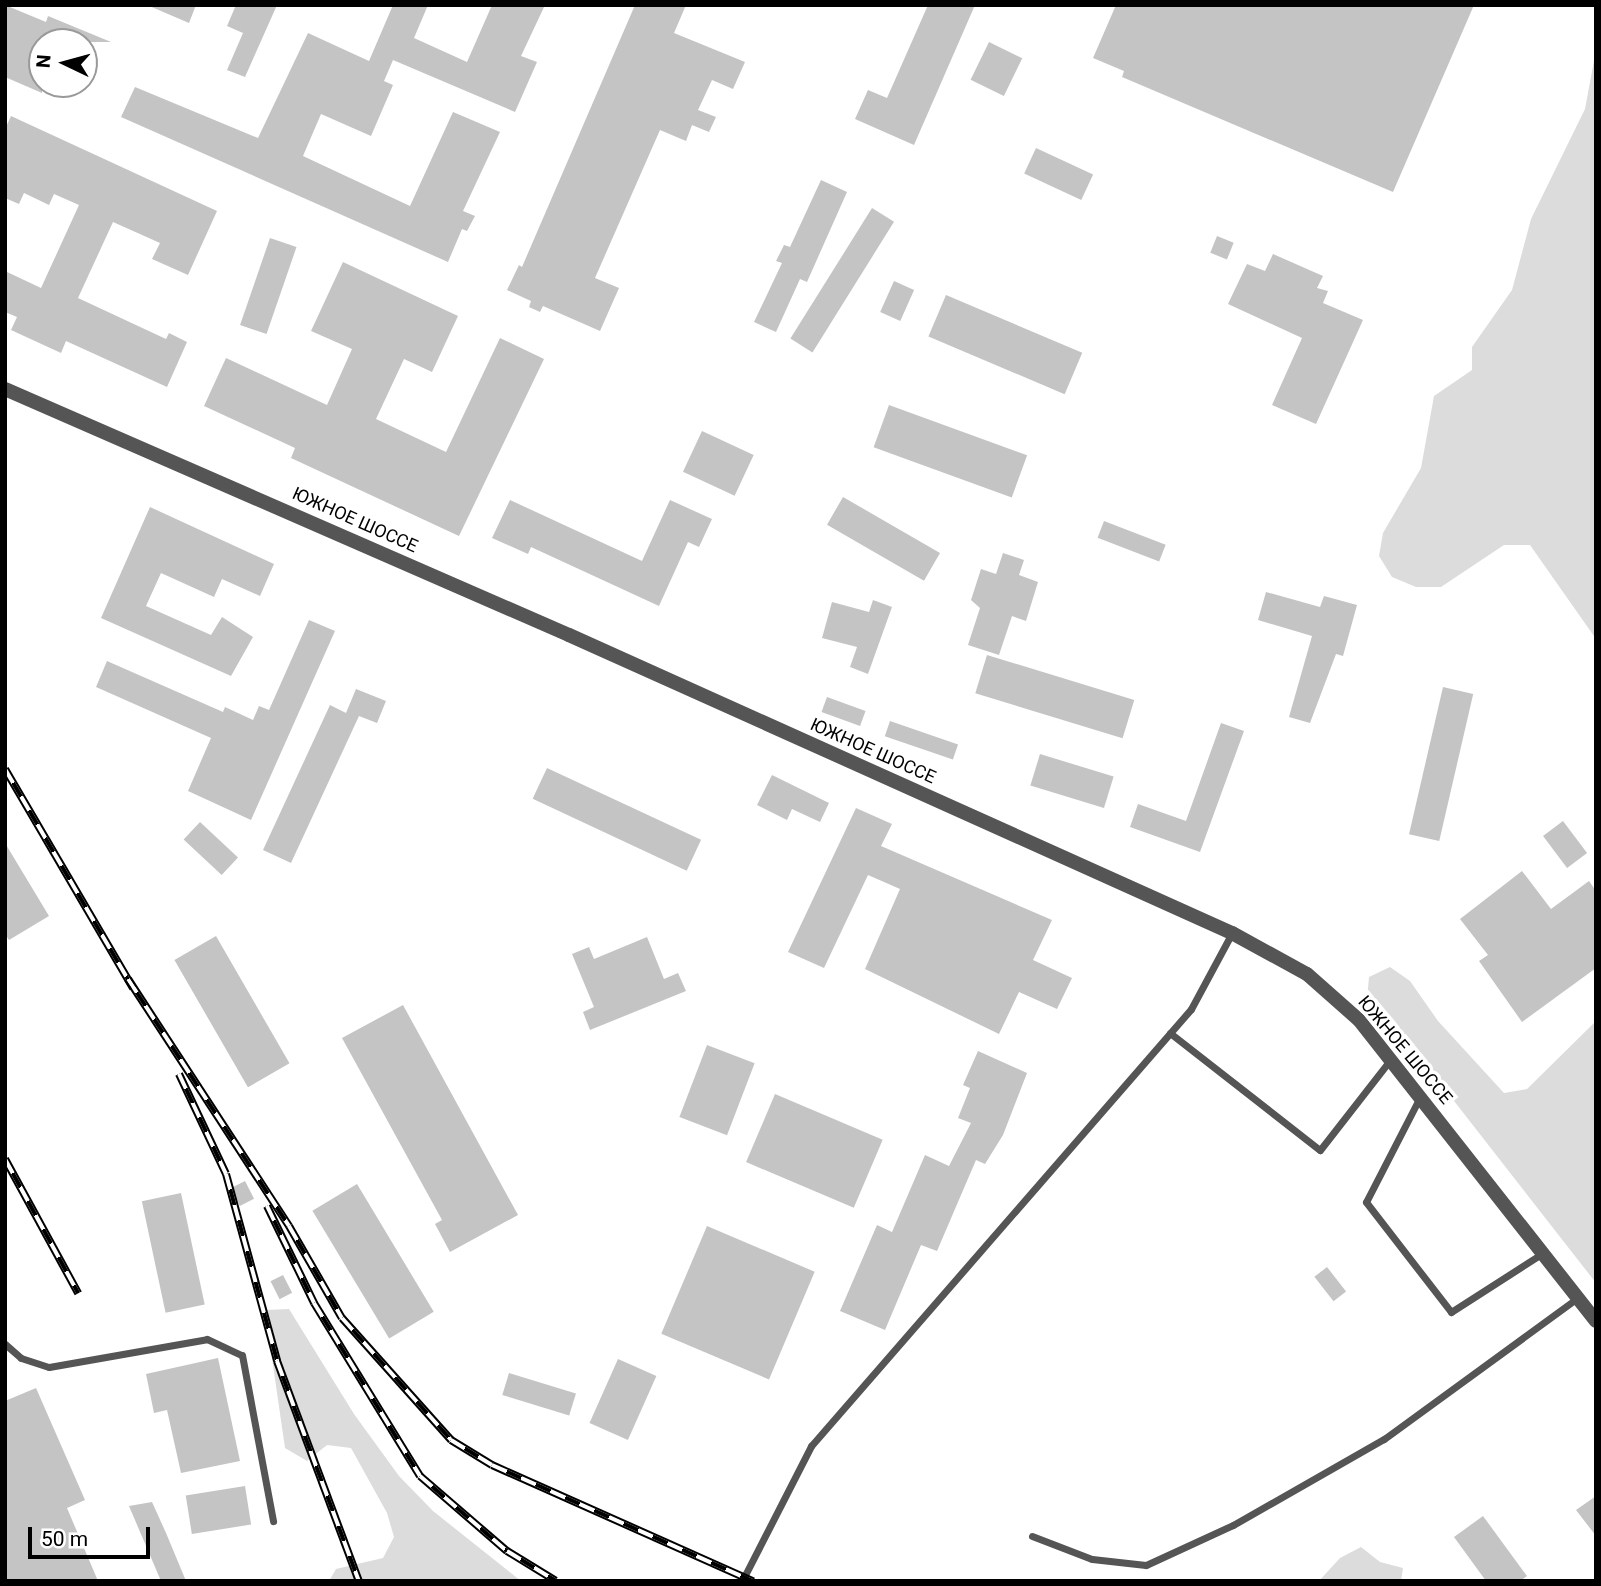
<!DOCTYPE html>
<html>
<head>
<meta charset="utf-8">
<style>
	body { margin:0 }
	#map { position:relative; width:1601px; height:1586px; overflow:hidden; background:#fff; font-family:Roboto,sans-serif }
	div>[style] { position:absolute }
	.green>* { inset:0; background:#dcdcdc }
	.building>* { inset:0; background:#c4c4c4; transform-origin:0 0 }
	.service>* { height:7px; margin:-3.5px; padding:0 3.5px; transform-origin:3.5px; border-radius:3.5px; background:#555 }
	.minor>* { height:14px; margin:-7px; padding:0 7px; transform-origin:7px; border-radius:7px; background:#555 }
	.rail>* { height:8px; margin-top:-4px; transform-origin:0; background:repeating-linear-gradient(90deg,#fff 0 16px,#000 0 32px); box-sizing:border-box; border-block:2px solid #000 }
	span { translate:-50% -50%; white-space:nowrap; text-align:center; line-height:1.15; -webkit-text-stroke:7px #fff; paint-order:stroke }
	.street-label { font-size:18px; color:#000 }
	.frame { position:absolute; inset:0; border:7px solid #000; pointer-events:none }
	.north { position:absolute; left:28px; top:28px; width:70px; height:70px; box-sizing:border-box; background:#fff; border:2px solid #999; border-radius:50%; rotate:275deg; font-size:19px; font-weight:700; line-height:28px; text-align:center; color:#000 }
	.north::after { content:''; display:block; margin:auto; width:24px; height:32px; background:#000; clip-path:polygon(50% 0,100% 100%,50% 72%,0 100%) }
	.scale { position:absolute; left:28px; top:1527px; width:122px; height:32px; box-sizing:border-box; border:4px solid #000; border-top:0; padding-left:9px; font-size:21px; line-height:24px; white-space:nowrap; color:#000; -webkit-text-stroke:5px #fff; paint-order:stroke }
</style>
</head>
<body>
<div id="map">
	<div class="green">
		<div style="clip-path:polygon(1596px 50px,1596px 639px,1530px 545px,1504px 545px,1441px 587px,1416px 587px,1392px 577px,1379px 556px,1383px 533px,1421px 468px,1434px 396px,1472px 370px,1472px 347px,1512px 290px,1531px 219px,1585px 109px)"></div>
		<div style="clip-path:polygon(1390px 967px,1410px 981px,1438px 1021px,1504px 1093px,1527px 1089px,1596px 1021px,1596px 1283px,1401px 1033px,1367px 1000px,1369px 977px)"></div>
		<div style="clip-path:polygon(289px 1309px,354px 1414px,399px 1476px,433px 1511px,521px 1581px,329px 1581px,336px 1569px,383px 1558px,394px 1537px,387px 1513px,351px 1448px,327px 1445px,307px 1461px,285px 1448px,265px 1310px)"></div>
		<div style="clip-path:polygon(1361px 1547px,1380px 1562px,1403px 1568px,1401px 1581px,1319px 1581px,1340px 1558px)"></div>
	</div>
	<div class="building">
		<div style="clip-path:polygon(5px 5px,46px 22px,48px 16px,111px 42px,42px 42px,42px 93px,5px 77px)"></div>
		<div style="clip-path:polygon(147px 5px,196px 5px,189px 23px)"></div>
		<div style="clip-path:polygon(236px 5px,277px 5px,245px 77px,227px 70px,243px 33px,227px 26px)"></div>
		<div style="clip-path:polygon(393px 5px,428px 5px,414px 38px,467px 62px,492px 5px,545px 5px,521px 56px,537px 62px,515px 112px,393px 60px,384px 81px,393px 85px,371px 136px,321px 114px,303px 156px,410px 206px,453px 112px,500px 132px,463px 211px,475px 216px,467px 231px,462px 229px,448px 262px,121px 117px,135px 87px,258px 138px,308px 33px,369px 61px)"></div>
		<div style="clip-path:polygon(635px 5px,686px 5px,674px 33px,745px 62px,733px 89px,712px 80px,698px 110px,716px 117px,709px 132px,692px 125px,686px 141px,660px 130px,595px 278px,619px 288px,600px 331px,543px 306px,540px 312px,529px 307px,531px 301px,507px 290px,519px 265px,522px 267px)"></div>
		<div style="clip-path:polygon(928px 5px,975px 5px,914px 145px,855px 119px,868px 90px,887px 98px)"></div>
		<div style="clip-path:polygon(1116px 5px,1474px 5px,1393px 192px,1122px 77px,1124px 71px,1093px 58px)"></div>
		<div style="left:989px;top:42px;width:37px;height:42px;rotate:26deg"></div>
		<div style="clip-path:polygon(11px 116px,217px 211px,188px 275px,152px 259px,160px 243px,113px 222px,78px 298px,166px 339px,169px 333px,187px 342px,167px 387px,66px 341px,61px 353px,11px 330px,17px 317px,5px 312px,5px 271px,41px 288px,79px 205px,54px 194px,49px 205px,24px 193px,19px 204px,5px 198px,5px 129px)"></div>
		<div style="left:1036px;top:148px;width:63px;height:28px;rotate:25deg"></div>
		<div style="clip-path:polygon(821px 180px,847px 192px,807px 282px,800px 279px,776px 332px,754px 322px,782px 263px,776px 261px,784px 245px,790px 247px)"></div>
		<div style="left:872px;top:208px;width:26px;height:154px;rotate:32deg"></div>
		<div style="left:1217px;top:236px;width:18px;height:18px;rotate:22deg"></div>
		<div style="left:270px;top:238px;width:28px;height:92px;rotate:19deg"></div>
		<div style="clip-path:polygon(1273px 254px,1323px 276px,1317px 288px,1328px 291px,1323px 303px,1363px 320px,1316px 424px,1272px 405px,1302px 338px,1228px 304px,1247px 264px,1265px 271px)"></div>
		<div style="clip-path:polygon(343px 262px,458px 316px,432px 372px,404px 359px,376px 419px,446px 452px,500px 338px,544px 359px,459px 536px,291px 458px,295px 448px,204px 406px,226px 358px,327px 405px,352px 349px,311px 331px)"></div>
		<div style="left:894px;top:281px;width:22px;height:34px;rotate:24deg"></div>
		<div style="left:946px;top:295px;width:148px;height:45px;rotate:23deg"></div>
		<div style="left:889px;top:405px;width:147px;height:45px;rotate:20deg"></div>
		<div style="left:702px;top:431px;width:57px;height:45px;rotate:25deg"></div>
		<div style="left:843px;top:497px;width:112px;height:32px;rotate:30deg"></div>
		<div style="clip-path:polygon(510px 500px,642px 561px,670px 500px,712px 519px,699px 547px,688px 542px,659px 606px,531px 547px,528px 554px,492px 538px)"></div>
		<div style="clip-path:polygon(150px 507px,274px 564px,260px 596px,222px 579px,214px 597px,161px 573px,146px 606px,211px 635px,222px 617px,253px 637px,231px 676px,101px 618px)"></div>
		<div style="left:1104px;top:521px;width:66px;height:18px;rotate:21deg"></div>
		<div style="clip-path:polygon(1003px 553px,1024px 560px,1019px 575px,1038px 582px,1026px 621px,1012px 616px,999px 655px,968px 645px,980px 608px,971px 600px,981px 569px,996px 574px)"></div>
		<div style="clip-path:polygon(1266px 592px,1320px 607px,1324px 596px,1357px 605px,1343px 656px,1336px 654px,1310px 723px,1289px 717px,1312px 636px,1258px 620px)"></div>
		<div style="clip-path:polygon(873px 600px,892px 607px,868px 674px,850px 667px,857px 647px,822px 638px,832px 602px,869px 612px)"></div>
		<div style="clip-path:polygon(309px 620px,335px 631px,251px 820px,188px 791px,211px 738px,96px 687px,107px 661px,223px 712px,225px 707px,253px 720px,259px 706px,269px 710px)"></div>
		<div style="left:987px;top:655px;width:154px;height:40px;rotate:17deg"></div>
		<div style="left:1443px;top:687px;width:31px;height:151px;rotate:13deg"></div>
		<div style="clip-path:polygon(356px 689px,386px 701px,377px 723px,359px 716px,291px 863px,263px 850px,330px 705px,346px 713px)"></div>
		<div style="left:827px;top:697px;width:41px;height:16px;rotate:20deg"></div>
		<div style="left:890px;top:721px;width:72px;height:16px;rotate:19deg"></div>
		<div style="clip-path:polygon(1221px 723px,1244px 731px,1200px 852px,1130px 827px,1138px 804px,1186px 821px)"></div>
		<div style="left:1040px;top:754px;width:77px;height:33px;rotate:17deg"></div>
		<div style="left:547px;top:768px;width:170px;height:34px;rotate:25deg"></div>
		<div style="clip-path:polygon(772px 775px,829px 803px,820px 822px,792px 809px,787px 820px,757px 805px)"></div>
		<div style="clip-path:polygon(856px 808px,892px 824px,881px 846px,1052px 920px,1033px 960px,1072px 978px,1057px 1009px,1019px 992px,999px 1034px,865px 969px,900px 889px,868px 875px,824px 968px,788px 952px)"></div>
		<div style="left:1563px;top:821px;width:40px;height:25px;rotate:53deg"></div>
		<div style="left:200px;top:822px;width:52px;height:24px;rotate:43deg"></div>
		<div style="clip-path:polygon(5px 843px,49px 916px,9px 940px,5px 934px)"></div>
		<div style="clip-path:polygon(1522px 871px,1551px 909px,1589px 881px,1596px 891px,1596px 968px,1522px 1022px,1479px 961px,1488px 955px,1460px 919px)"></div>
		<div style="left:216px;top:936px;width:147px;height:48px;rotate:60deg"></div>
		<div style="clip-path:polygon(647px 937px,664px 979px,678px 973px,686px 991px,590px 1030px,583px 1012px,594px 1007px,572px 954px,589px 947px,594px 959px)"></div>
		<div style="clip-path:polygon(403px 1005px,518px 1215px,450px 1252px,435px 1224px,442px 1220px,342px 1038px)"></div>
		<div style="left:707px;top:1045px;width:51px;height:77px;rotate:21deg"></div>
		<div style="clip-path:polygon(978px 1051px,1027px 1073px,1003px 1135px,985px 1164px,976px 1160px,937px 1251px,921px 1245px,885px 1330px,840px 1311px,877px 1225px,892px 1232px,925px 1155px,949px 1166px,971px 1123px,958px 1118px,970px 1088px,963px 1085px)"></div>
		<div style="left:775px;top:1094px;width:117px;height:74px;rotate:23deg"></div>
		<div style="left:245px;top:1181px;width:20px;height:16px;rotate:63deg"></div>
		<div style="left:357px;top:1184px;width:149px;height:52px;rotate:59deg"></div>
		<div style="left:181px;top:1193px;width:114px;height:40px;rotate:78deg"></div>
		<div style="left:707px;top:1226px;width:117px;height:117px;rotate:23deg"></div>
		<div style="left:1327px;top:1267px;width:31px;height:16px;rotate:52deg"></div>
		<div style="left:283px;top:1275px;width:20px;height:14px;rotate:63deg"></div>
		<div style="clip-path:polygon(218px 1358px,240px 1461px,181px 1473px,167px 1410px,154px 1413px,146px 1374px)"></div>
		<div style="left:618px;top:1359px;width:42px;height:70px;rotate:24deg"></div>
		<div style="left:509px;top:1373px;width:70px;height:23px;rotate:17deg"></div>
		<div style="clip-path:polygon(36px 1388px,85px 1500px,67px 1508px,98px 1581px,5px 1581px,5px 1401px)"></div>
		<div style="left:245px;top:1486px;width:39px;height:60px;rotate:81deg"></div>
		<div style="clip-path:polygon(1596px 1496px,1596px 1536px,1576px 1510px)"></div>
		<div style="clip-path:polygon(152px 1502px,166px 1533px,186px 1581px,161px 1581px,129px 1506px)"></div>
		<div style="clip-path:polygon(1483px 1516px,1527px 1576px,1520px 1581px,1486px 1581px,1454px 1537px)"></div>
	</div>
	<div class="service">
		<div style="left:1170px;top:1033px;width:190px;rotate:38deg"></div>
		<div style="left:1320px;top:1150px;width:114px;rotate:-52.1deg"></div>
		<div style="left:1420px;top:1097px;width:118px;rotate:117.2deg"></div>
		<div style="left:1366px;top:1202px;width:139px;rotate:52.3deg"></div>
		<div style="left:1451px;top:1312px;width:109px;rotate:-32.7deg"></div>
		<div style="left:5px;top:1344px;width:21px;rotate:41deg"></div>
		<div style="left:21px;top:1358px;width:29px;rotate:18deg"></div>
		<div style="left:49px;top:1367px;width:160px;rotate:-10deg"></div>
		<div style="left:207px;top:1339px;width:38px;rotate:25deg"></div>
		<div style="left:242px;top:1355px;width:169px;rotate:79.4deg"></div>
		<div style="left:1032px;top:1536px;width:64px;rotate:21deg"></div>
		<div style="left:1092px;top:1559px;width:54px;rotate:6.3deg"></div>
		<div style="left:1146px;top:1565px;width:96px;rotate:-24.7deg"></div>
		<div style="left:1233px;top:1525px;width:174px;rotate:-29.7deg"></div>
		<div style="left:1384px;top:1439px;width:241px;rotate:-36.1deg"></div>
		<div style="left:742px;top:1581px;width:152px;rotate:-62.9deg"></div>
		<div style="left:811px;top:1446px;width:579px;rotate:-48.99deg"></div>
		<div style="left:1191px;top:1009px;width:86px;rotate:-61.7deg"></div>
	</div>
	<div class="minor">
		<div style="left:5px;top:389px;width:615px;rotate:23.57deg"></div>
		<div style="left:569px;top:635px;width:727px;rotate:24.2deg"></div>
		<div style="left:1232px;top:933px;width:85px;rotate:28.7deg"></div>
		<div style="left:1307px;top:974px;width:69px;rotate:41.5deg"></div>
		<div style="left:1359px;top:1020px;width:383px;rotate:51.8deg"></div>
	</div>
	<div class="rail">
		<div style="left:5px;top:769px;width:254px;rotate:59.7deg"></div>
		<div style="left:128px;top:979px;width:295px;rotate:56.9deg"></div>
		<div style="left:289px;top:1226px;width:106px;rotate:60.1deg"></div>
		<div style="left:342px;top:1318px;width:164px;rotate:48.2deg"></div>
		<div style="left:451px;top:1440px;width:48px;rotate:31.4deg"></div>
		<div style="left:492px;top:1465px;width:286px;rotate:24deg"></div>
		<div style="left:179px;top:1074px;width:110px;rotate:64.8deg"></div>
		<div style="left:226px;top:1174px;width:194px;rotate:74.7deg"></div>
		<div style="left:277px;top:1361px;width:235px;rotate:69.6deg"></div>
		<div style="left:5px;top:1159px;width:153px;rotate:61.4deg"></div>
		<div style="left:267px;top:1206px;width:108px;rotate:64.1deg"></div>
		<div style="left:314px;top:1303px;width:203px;rotate:58.5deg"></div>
		<div style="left:420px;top:1476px;width:115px;rotate:40.8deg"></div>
		<div style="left:507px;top:1551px;width:57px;rotate:31.5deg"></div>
	</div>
	<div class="street-label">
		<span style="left:355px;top:520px;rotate:24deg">ЮЖНОЕ ШОССЕ</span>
		<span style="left:873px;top:751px;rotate:24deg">ЮЖНОЕ ШОССЕ</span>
		<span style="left:1405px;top:1050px;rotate:50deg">ЮЖНОЕ ШОССЕ</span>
	</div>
	<div class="frame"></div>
	<div class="north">N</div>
	<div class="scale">50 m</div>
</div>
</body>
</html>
